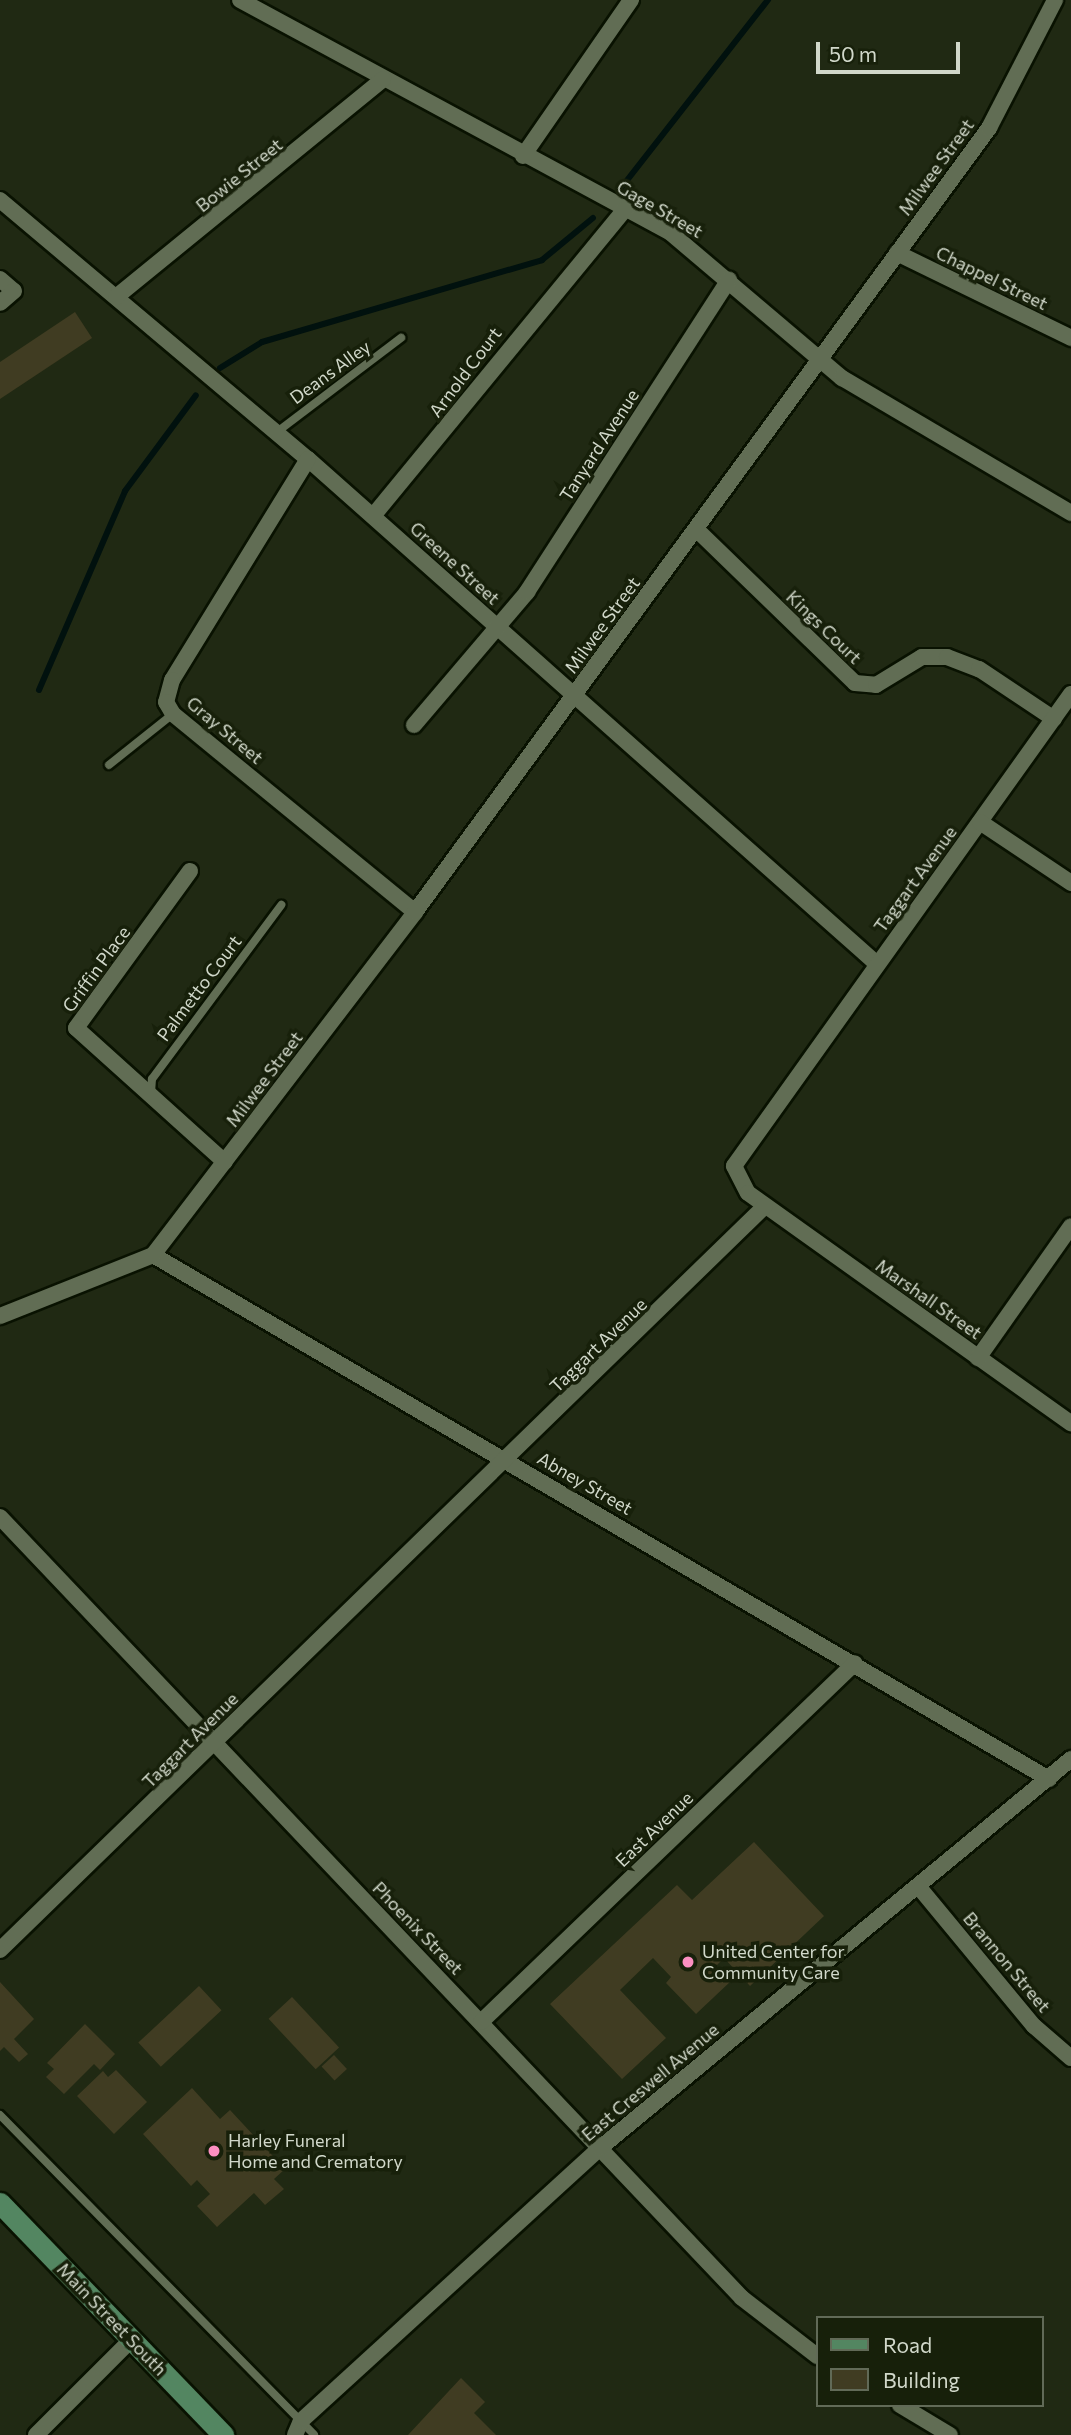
<!DOCTYPE html>
<html>
<head>
<meta charset="utf-8">
<style>
	body { margin:0 }
	#map { position:relative; width:1071px; height:2435px; overflow:hidden; background:#202913; font-family:Commissioner,sans-serif }
	div>[style] { position:absolute }
	.stream>* { height:6px; margin:-3px; padding:0 3px; transform-origin:3px; border-radius:3px; background:#01110e }
	.building>* { inset:0; background:#403c22; transform-origin:0 0 }
	.roads { filter:drop-shadow(2px 0 #091201) drop-shadow(-2px 0 #091201) drop-shadow(0 2px #091201) drop-shadow(0 -2px #091201) }
	.service>* { height:8px; margin:-4px; padding:0 4px; transform-origin:4px; border-radius:4px; background:#616d54 }
	.minor>* { height:16px; margin:-8px; padding:0 8px; transform-origin:8px; border-radius:8px; background:#616d54 }
	.primary>* { height:21px; margin:-10.5px; padding:0 10.5px; transform-origin:10.5px; border-radius:10.5px; background:#538661 }
	.dots>* { width:19px; height:19px; translate:-50% -50%; box-sizing:border-box; border:4px solid #17200a; border-radius:50% }
	span { translate:-50% -50%; white-space:nowrap; text-align:center; line-height:1.15; -webkit-text-stroke:7px #17200a; paint-order:stroke }
	.street-label { font-size:18px; color:#d1d8ca }
	.poi-label { font-size:18px; color:#d1d8ca }
	.left { translate:0 -50%; text-align:left }
	.legend { position:absolute; left:816px; top:2316px; width:228px; height:91px; box-sizing:border-box; background:#17200a; border:2px solid #616a57; margin:0; padding:9px 12px; list-style:none; font-size:21px; color:#d1d8ca }
	.legend li { display:flex; align-items:center; gap:14px; height:35px }
	.legend b { width:35px; border:2px solid #616a57 }
	.scale { position:absolute; left:816px; top:42px; width:144px; height:32px; box-sizing:border-box; border:4px solid #d1d8ca; border-top:0; padding-left:9px; font-size:21px; line-height:24px; white-space:nowrap; color:#d1d8ca; -webkit-text-stroke:5px #17200a; paint-order:stroke }
</style>
</head>
<body>
<div id="map">
	<div class="stream">
		<div style="left:621px;top:188px;width:239px;rotate:-52deg"></div>
		<div style="left:220px;top:368px;width:49px;rotate:-31.8deg"></div>
		<div style="left:262px;top:342px;width:292px;rotate:-16.3deg"></div>
		<div style="left:542px;top:260px;width:66px;rotate:-39.5deg"></div>
		<div style="left:39px;top:690px;width:217px;rotate:-66.6deg"></div>
		<div style="left:125px;top:491px;width:119px;rotate:-53.5deg"></div>
	</div>
	<div class="building">
		<div style="clip-path:polygon(75px 312px,92px 338px,0 399px,0 362px)"></div>
		<div style="clip-path:polygon(754px 1842px,824px 1916px,750px 1986px,724px 1958px,716px 1966px,731px 1981px,696px 2014px,666px 1983px,671px 1977px,653px 1958px,620px 1990px,666px 2038px,622px 2079px,550px 2004px,677px 1885px,692px 1900px)"></div>
		<div style="clip-path:polygon(0 1982px,34px 2019px,14px 2039px,28px 2054px,19px 2062px,4px 2047px,0 2051px)"></div>
		<div style="left:199px;top:1986px;width:33px;height:83px;rotate:47deg"></div>
		<div style="left:292px;top:1997px;width:69px;height:32px;rotate:47deg"></div>
		<div style="clip-path:polygon(85px 2024px,115px 2054px,100px 2070px,94px 2064px,64px 2094px,46px 2077px,54px 2069px,47px 2063px)"></div>
		<div style="left:334px;top:2055px;width:19px;height:17px;rotate:47deg"></div>
		<div style="clip-path:polygon(116px 2070px,147px 2102px,114px 2134px,77px 2096px,103px 2071px,108px 2077px)"></div>
		<div style="clip-path:polygon(192px 2088px,220px 2119px,230px 2110px,285px 2169px,274px 2179px,284px 2189px,265px 2205px,254px 2193px,217px 2227px,197px 2206px,210px 2194px,197px 2180px,191px 2186px,143px 2134px)"></div>
		<div style="clip-path:polygon(461px 2378px,485px 2402px,474px 2413px,496px 2435px,408px 2435px)"></div>
	</div>
	<div class="roads">
		<div class="service">
			<div style="left:277px;top:432px;width:156px;rotate:-37.2deg"></div>
			<div style="left:109px;top:765px;width:82px;rotate:-38.6deg"></div>
			<div style="left:151px;top:1093px;width:14px;rotate:-86deg"></div>
			<div style="left:152px;top:1079px;width:217px;rotate:-53.4deg"></div>
			<div style="left:0;top:2115px;width:448px;rotate:45.5deg"></div>
		</div>
		<div class="minor">
			<div style="left:240px;top:0;width:491px;rotate:28.4deg"></div>
			<div style="left:672px;top:234px;width:223px;rotate:40.3deg"></div>
			<div style="left:842px;top:378px;width:266px;rotate:30.5deg"></div>
			<div style="left:523px;top:156px;width:190px;rotate:-55.3deg"></div>
			<div style="left:0;top:200px;width:402px;rotate:40.1deg"></div>
			<div style="left:308px;top:459px;width:761px;rotate:41.59deg"></div>
			<div style="left:897px;top:253px;width:194px;rotate:26deg"></div>
			<div style="left:0;top:279px;width:18px;rotate:41deg"></div>
			<div style="left:14px;top:291px;width:18px;rotate:139deg"></div>
			<div style="left:116px;top:297px;width:345px;rotate:-39.2deg"></div>
			<div style="left:308px;top:459px;width:259px;rotate:121.6deg"></div>
			<div style="left:172px;top:680px;width:23px;rotate:105deg"></div>
			<div style="left:166px;top:702px;width:14px;rotate:60deg"></div>
			<div style="left:173px;top:714px;width:313px;rotate:39.3deg"></div>
			<div style="left:373px;top:516px;width:396px;rotate:-50.6deg"></div>
			<div style="left:696px;top:529px;width:221px;rotate:44.1deg"></div>
			<div style="left:855px;top:683px;width:21px;rotate:5deg"></div>
			<div style="left:876px;top:685px;width:54px;rotate:-31.3deg"></div>
			<div style="left:922px;top:657px;width:25px"></div>
			<div style="left:947px;top:657px;width:34px;rotate:21deg"></div>
			<div style="left:979px;top:669px;width:90px;rotate:33.7deg"></div>
			<div style="left:1071px;top:694px;width:580px;rotate:125.53deg"></div>
			<div style="left:734px;top:1166px;width:30px;rotate:63deg"></div>
			<div style="left:748px;top:1193px;width:397px;rotate:35.5deg"></div>
			<div style="left:414px;top:725px;width:175px;rotate:-49.6deg"></div>
			<div style="left:527px;top:592px;width:372px;rotate:-57.1deg"></div>
			<div style="left:980px;top:822px;width:110px;rotate:33.8deg"></div>
			<div style="left:190px;top:871px;width:194px;rotate:126deg"></div>
			<div style="left:76px;top:1028px;width:200px;rotate:42deg"></div>
			<div style="left:153px;top:1255px;width:432px;rotate:-52.6deg"></div>
			<div style="left:415px;top:912px;width:972px;rotate:-53.79deg"></div>
			<div style="left:989px;top:128px;width:144px;rotate:-62.7deg"></div>
			<div style="left:153px;top:1255px;width:1038px;rotate:30.32deg"></div>
			<div style="left:0;top:1316px;width:165px;rotate:-21.7deg"></div>
			<div style="left:978px;top:1358px;width:161px;rotate:-54.8deg"></div>
			<div style="left:0;top:1517px;width:1077px;rotate:46.47deg"></div>
			<div style="left:742px;top:2298px;width:95px;rotate:37.7deg"></div>
			<div style="left:918px;top:1886px;width:182px;rotate:50.4deg"></div>
			<div style="left:1034px;top:2026px;width:49px;rotate:40.9deg"></div>
			<div style="left:0;top:1950px;width:1067px;rotate:-44.2deg"></div>
			<div style="left:481px;top:2022px;width:518px;rotate:-43.83deg"></div>
			<div style="left:900px;top:2405px;width:58px;rotate:31deg"></div>
			<div style="left:36px;top:2435px;width:136px;rotate:-45deg"></div>
			<div style="left:295px;top:2435px;width:15px;rotate:-67deg"></div>
			<div style="left:301px;top:2421px;width:405px;rotate:-42.4deg"></div>
			<div style="left:600px;top:2148px;width:611px;rotate:-39.55deg"></div>
		</div>
		<div class="primary">
			<div style="left:0;top:2203px;width:322px;rotate:46.1deg"></div>
		</div>
	</div>
	<div class="dots">
		<div style="left:688px;top:1962px;background:#fc8fc1"></div>
		<div style="left:214px;top:2151px;background:#fc8fc1"></div>
	</div>
	<div class="street-label">
		<span style="left:936px;top:167px;rotate:-54deg">Milwee Street</span>
		<span style="left:239px;top:175px;rotate:-39deg">Bowie Street</span>
		<span style="left:660px;top:209px;rotate:30deg">Gage Street</span>
		<span style="left:992px;top:278px;rotate:26deg">Chappel Street</span>
		<span style="left:330px;top:372px;rotate:-36deg">Deans Alley</span>
		<span style="left:465px;top:372px;rotate:-53deg">Arnold Court</span>
		<span style="left:599px;top:445px;rotate:-57deg">Tanyard Avenue</span>
		<span style="left:455px;top:563px;rotate:42deg">Greene Street</span>
		<span style="left:602px;top:625px;rotate:-54deg">Milwee Street</span>
		<span style="left:824px;top:627px;rotate:44deg">Kings Court</span>
		<span style="left:225px;top:730px;rotate:40deg">Gray Street</span>
		<span style="left:915px;top:879px;rotate:-54deg">Taggart Avenue</span>
		<span style="left:96px;top:969px;rotate:-54deg">Griffin Place</span>
		<span style="left:199px;top:988px;rotate:-53deg">Palmetto Court</span>
		<span style="left:264px;top:1079px;rotate:-53deg">Milwee Street</span>
		<span style="left:929px;top:1299px;rotate:35deg">Marshall Street</span>
		<span style="left:598px;top:1345px;rotate:-44deg">Taggart Avenue</span>
		<span style="left:585px;top:1483px;rotate:30deg">Abney Street</span>
		<span style="left:190px;top:1740px;rotate:-45deg">Taggart Avenue</span>
		<span style="left:654px;top:1829px;rotate:-44deg">East Avenue</span>
		<span style="left:418px;top:1928px;rotate:46deg">Phoenix Street</span>
		<span style="left:1007px;top:1962px;rotate:50deg">Brannon Street</span>
		<span style="left:650px;top:2082px;rotate:-40deg">East Creswell Avenue</span>
		<span style="left:112px;top:2319px;rotate:46deg">Main Street South</span>
	</div>
	<div class="poi-label">
		<span class="left" style="left:702px;top:1962px">United Center for<br>Community Care</span>
		<span class="left" style="left:228px;top:2151px">Harley Funeral<br>Home and Crematory</span>
	</div>
	<ul class="legend">
	<li><b style="height:9px;background:#538661"></b>Road</li>
	<li><b style="height:19px;background:#403c22"></b>Building</li>
	</ul>
	<div class="scale">50 m</div>
</div>
</body>
</html>
